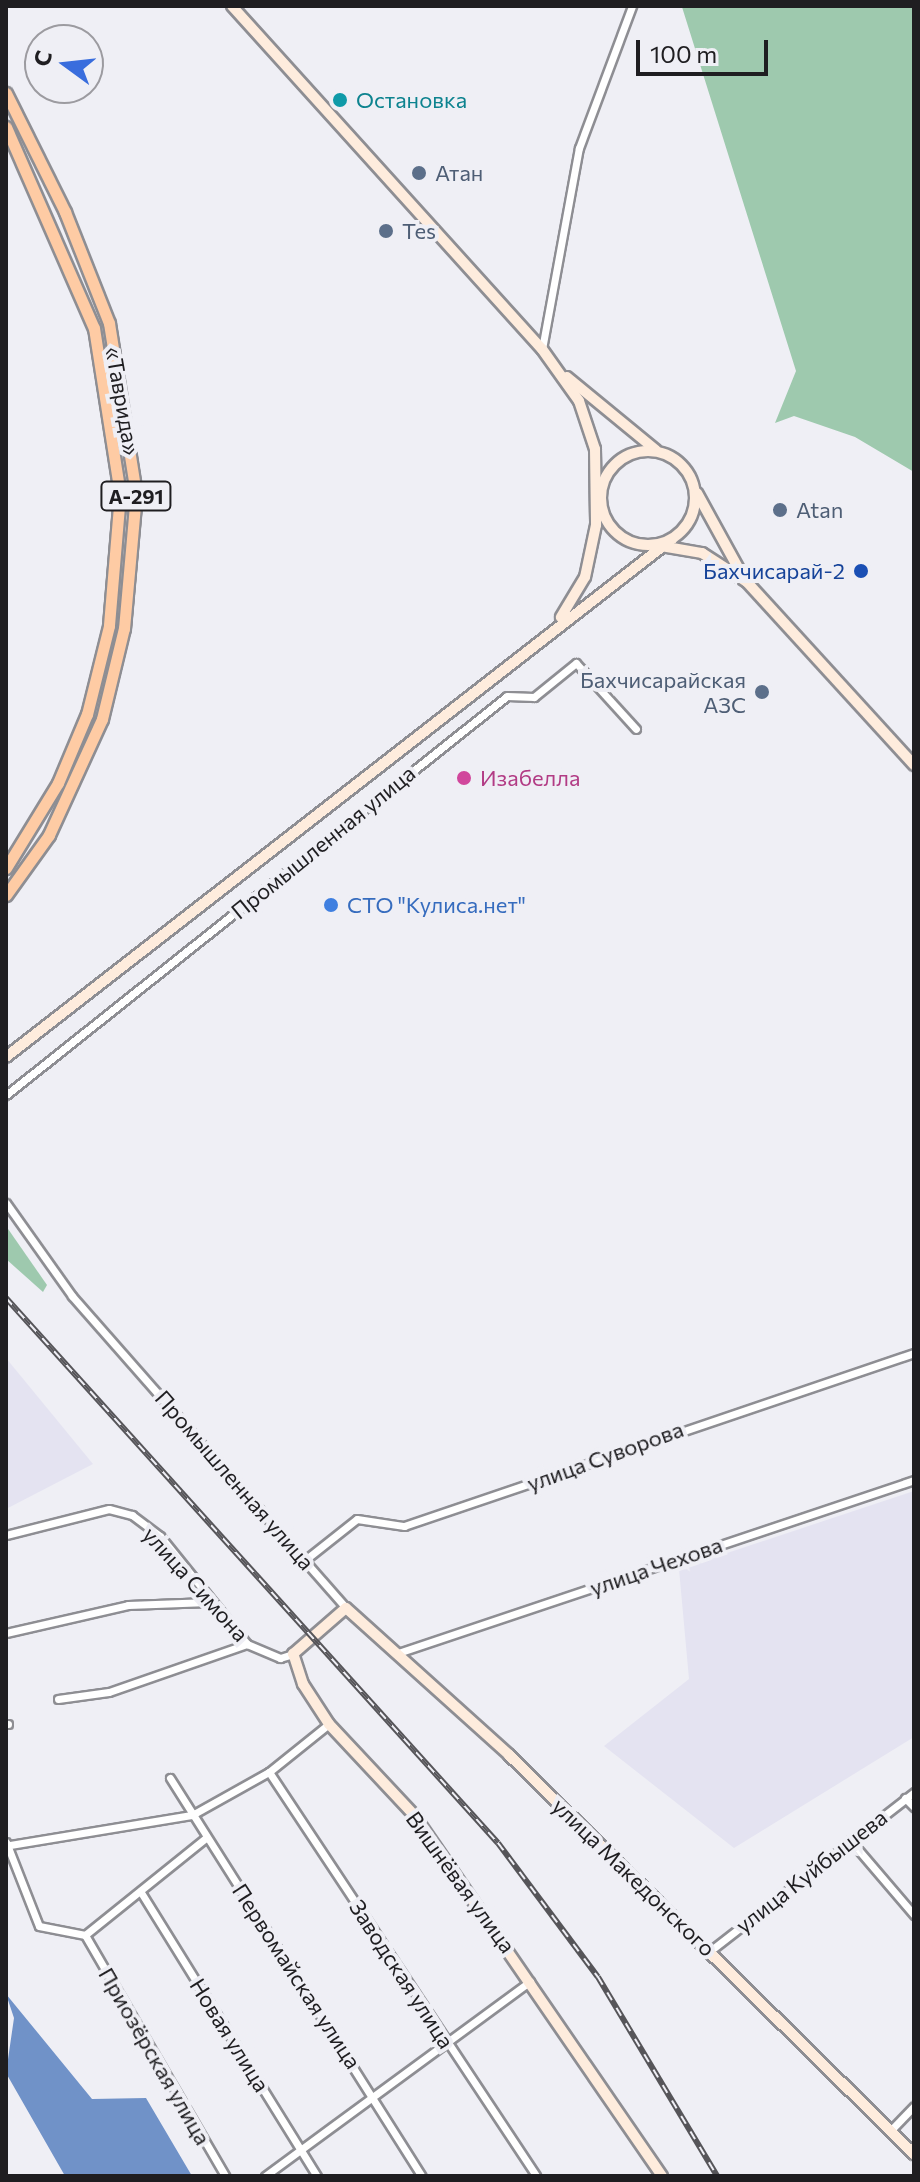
<!DOCTYPE html>
<html>
<head>
<meta charset="utf-8">
<style>
	body { margin:0 }
	#map { position:relative; width:920px; height:2182px; overflow:hidden; background:#efeff5; font-family:Commissioner,sans-serif }
	div>[style] { position:absolute }
	.built>* { inset:0; background:#e4e3f1 }
	.green>* { inset:0; background:#9ec9ae }
	.water>* { inset:0; background:#7092c8 }
	.roads { filter:drop-shadow(2px 0 #8e8e93) drop-shadow(-2px 0 #8e8e93) drop-shadow(0 2px #8e8e93) drop-shadow(0 -2px #8e8e93) }
	.minor>* { height:7px; margin:-3.5px; padding:0 3.5px; transform-origin:3.5px; border-radius:3.5px; background:#fff }
	.secondary>* { height:10px; margin:-5px; padding:0 5px; transform-origin:5px; border-radius:5px; background:#feecdd }
	.secondary>.ring { margin:-5px; padding:0; box-sizing:content-box; background:none; border:10px solid #feecdd; border-radius:50% }
	.trunk>* { height:11px; margin:-5.5px; padding:0 5.5px; transform-origin:5.5px; border-radius:5.5px; background:#fecba4 }
	.rail>* { height:6px; margin-top:-3px; transform-origin:0; background:repeating-linear-gradient(90deg,#efeff5 0 9px,#565559 0 18px); box-sizing:border-box; border-block:2px solid #565559 }
	.dots>* { width:22px; height:22px; translate:-50% -50%; box-sizing:border-box; border:4px solid #efeff5; border-radius:50% }
	span { translate:-50% -50%; white-space:nowrap; text-align:center; line-height:1.15; -webkit-text-stroke:8px #efeff5; paint-order:stroke }
	.shield-label span { padding:2px 6px; background:#efeff5; border:2px solid; border-radius:6px; -webkit-text-stroke-width:0 }
	.shield-label { font-size:20px; color:#1f1e21; font-weight:700 }
	.culture-label { font-size:22px; color:#0d838f }
	.left { translate:0 -50%; text-align:left }
	.service-label { font-size:22px; color:#4e5e75 }
	.right { translate:-100% -50%; text-align:right }
	.street-label { font-size:22px; color:#1f1e21 }
	.transit-label { font-size:22px; color:#164399 }
	.hotel-label { font-size:22px; color:#b23c85 }
	.shop-label { font-size:22px; color:#366cbe }
	.frame { position:absolute; inset:0; border:8px solid #1f1e21; pointer-events:none }
	.north { position:absolute; left:24px; top:24px; width:80px; height:80px; box-sizing:border-box; background:#efeff5; border:2px solid #9c9ba0; border-radius:50%; rotate:285deg; font-size:22px; font-weight:700; line-height:32px; text-align:center; color:#1f1e21 }
	.north::after { content:''; display:block; margin:auto; width:28px; height:36px; background:#396ddd; clip-path:polygon(50% 0,100% 100%,50% 72%,0 100%) }
	.scale { position:absolute; left:636px; top:40px; width:132px; height:36px; box-sizing:border-box; border:4px solid #1f1e21; border-top:0; padding-left:10px; font-size:24px; line-height:28px; white-space:nowrap; color:#1f1e21; -webkit-text-stroke:6px #efeff5; paint-order:stroke }
</style>
</head>
<body>
<div id="map">
	<div class="built">
		<div style="clip-path:polygon(6px 1358px,93px 1464px,6px 1509px)"></div>
		<div style="clip-path:polygon(914px 1491px,914px 1737px,734px 1848px,604px 1746px,689px 1679px,679px 1569px)"></div>
	</div>
	<div class="green">
		<div style="clip-path:polygon(914px 6px,914px 472px,855px 437px,794px 416px,775px 423px,796px 371px,682px 7px)"></div>
		<div style="clip-path:polygon(6px 1226px,47px 1285px,43px 1292px,6px 1259px)"></div>
	</div>
	<div class="water">
		<div style="clip-path:polygon(6px 1994px,92px 2099px,146px 2098px,192px 2176px,65px 2176px,6px 2073px,14px 2018px)"></div>
	</div>
	<div class="roads">
		<div class="minor">
			<div style="left:542px;top:349px;width:204px;rotate:-79.6deg"></div>
			<div style="left:579px;top:148px;width:152px;rotate:-69.5deg"></div>
			<div style="left:6px;top:1095px;width:640px;rotate:-38.53deg"></div>
			<div style="left:507px;top:696px;width:27px;rotate:2deg"></div>
			<div style="left:534px;top:697px;width:54px;rotate:-39deg"></div>
			<div style="left:576px;top:663px;width:89px;rotate:47.7deg"></div>
			<div style="left:6px;top:1203px;width:114px;rotate:54.6deg"></div>
			<div style="left:72px;top:1296px;width:415px;rotate:48.7deg"></div>
			<div style="left:6px;top:1535px;width:106px;rotate:-14.2deg"></div>
			<div style="left:109px;top:1509px;width:24px;rotate:15deg"></div>
			<div style="left:132px;top:1515px;width:35px;rotate:37deg"></div>
			<div style="left:160px;top:1536px;width:139px;rotate:51.1deg"></div>
			<div style="left:247px;top:1644px;width:36px;rotate:23deg"></div>
			<div style="left:280px;top:1658px;width:14px;rotate:-17deg"></div>
			<div style="left:305px;top:1560px;width:66px;rotate:-38.3deg"></div>
			<div style="left:357px;top:1519px;width:48px;rotate:8.5deg"></div>
			<div style="left:404px;top:1526px;width:539px;rotate:-18.74deg"></div>
			<div style="left:6px;top:1633px;width:125px;rotate:-12.9deg"></div>
			<div style="left:128px;top:1605px;width:81px;rotate:-2.1deg"></div>
			<div style="left:398px;top:1653px;width:544px;rotate:-18.53deg"></div>
			<div style="left:58px;top:1699px;width:51px;rotate:-7.8deg"></div>
			<div style="left:109px;top:1692px;width:146px;rotate:-19.2deg"></div>
			<div style="left:6px;top:1724px;width:2px"></div>
			<div style="left:269px;top:1772px;width:484px;rotate:56.5deg"></div>
			<div style="left:170px;top:1778px;width:471px;rotate:57.7deg"></div>
			<div style="left:905px;top:1798px;width:13px;rotate:45deg"></div>
			<div style="left:850px;top:1840px;width:99px;rotate:49.5deg"></div>
			<div style="left:6px;top:1842px;width:90px;rotate:68.6deg"></div>
			<div style="left:39px;top:1926px;width:47px;rotate:11.1deg"></div>
			<div style="left:85px;top:1935px;width:156px;rotate:-38.8deg"></div>
			<div style="left:10px;top:1845px;width:184px;rotate:-9.4deg"></div>
			<div style="left:192px;top:1815px;width:88px;rotate:-29.2deg"></div>
			<div style="left:269px;top:1772px;width:77px;rotate:-38.7deg"></div>
			<div style="left:142px;top:1894px;width:332px;rotate:58.2deg"></div>
			<div style="left:85px;top:1935px;width:279px;rotate:59.8deg"></div>
			<div style="left:710px;top:1951px;width:259px;rotate:-37.9deg"></div>
			<div style="left:891px;top:2130px;width:33px;rotate:-46deg"></div>
			<div style="left:265px;top:2176px;width:329px;rotate:-36.3deg"></div>
		</div>
		<div class="secondary">
			<div style="left:232px;top:6px;width:462px;rotate:47.9deg"></div>
			<div style="left:542px;top:349px;width:64px;rotate:54.6deg"></div>
			<div style="left:579px;top:401px;width:51px;rotate:71.6deg"></div>
			<div style="left:595px;top:449px;width:76px;rotate:89.2deg"></div>
			<div style="left:596px;top:525px;width:53px;rotate:101.9deg"></div>
			<div style="left:585px;top:577px;width:47px;rotate:121deg"></div>
			<div style="left:567px;top:377px;width:115px;rotate:39.4deg"></div>
			<div class="ring" style="left:601px;top:451px;width:84px;height:84px"></div>
			<div style="left:697px;top:493px;width:91px;rotate:61.2deg"></div>
			<div style="left:661px;top:546px;width:42px;rotate:9.7deg"></div>
			<div style="left:702px;top:553px;width:54px;rotate:32.8deg"></div>
			<div style="left:747px;top:582px;width:248px;rotate:47.6deg"></div>
			<div style="left:6px;top:1057px;width:844px;rotate:-37.87deg"></div>
			<div style="left:662px;top:2176px;width:437px;rotate:-124.5deg"></div>
			<div style="left:415px;top:1816px;width:126px;rotate:-133.1deg"></div>
			<div style="left:329px;top:1724px;width:48px;rotate:-123deg"></div>
			<div style="left:303px;top:1684px;width:32px;rotate:-108deg"></div>
			<div style="left:293px;top:1654px;width:70px;rotate:-41deg"></div>
			<div style="left:346px;top:1608px;width:219px;rotate:42deg"></div>
			<div style="left:509px;top:1755px;width:569px;rotate:44.57deg"></div>
		</div>
		<div class="trunk">
			<div style="left:6px;top:93px;width:133px;rotate:63.6deg"></div>
			<div style="left:65px;top:212px;width:119px;rotate:68.4deg"></div>
			<div style="left:109px;top:323px;width:173px;rotate:81deg"></div>
			<div style="left:136px;top:494px;width:135px;rotate:95.1deg"></div>
			<div style="left:124px;top:628px;width:94px;rotate:103.6deg"></div>
			<div style="left:102px;top:719px;width:128px;rotate:114.6deg"></div>
			<div style="left:49px;top:835px;width:74px;rotate:125.6deg"></div>
			<div style="left:6px;top:127px;width:219px;rotate:66.4deg"></div>
			<div style="left:94px;top:328px;width:168px;rotate:81.1deg"></div>
			<div style="left:120px;top:494px;width:132px;rotate:94.8deg"></div>
			<div style="left:109px;top:626px;width:91px;rotate:104deg"></div>
			<div style="left:87px;top:714px;width:75px;rotate:112.8deg"></div>
			<div style="left:58px;top:783px;width:100px;rotate:121.5deg"></div>
		</div>
	</div>
	<div class="rail">
		<div style="left:6px;top:1298px;width:734px;rotate:47.93deg"></div>
		<div style="left:498px;top:1843px;width:167px;rotate:53.3deg"></div>
		<div style="left:598px;top:1977px;width:232px;rotate:59.1deg"></div>
	</div>
	<div class="dots">
		<div style="left:340px;top:100px;background:#0f9aa8"></div>
		<div style="left:419px;top:173px;background:#5c6f8a"></div>
		<div style="left:386px;top:231px;background:#5c6f8a"></div>
		<div style="left:780px;top:510px;background:#5c6f8a"></div>
		<div style="left:861px;top:571px;background:#1a4fb4"></div>
		<div style="left:762px;top:692px;background:#5c6f8a"></div>
		<div style="left:464px;top:778px;background:#d1479c"></div>
		<div style="left:331px;top:905px;background:#3f7fe0"></div>
	</div>
	<div class="shield-label">
		<span style="left:136px;top:496px">А-291</span>
	</div>
	<div class="culture-label">
		<span class="left" style="left:356px;top:100px">Остановка</span>
	</div>
	<div class="service-label">
		<span class="left" style="left:435px;top:173px">Атан</span>
		<span class="left" style="left:402px;top:231px">Tes</span>
		<span class="left" style="left:796px;top:510px">Atan</span>
		<span class="right" style="left:746px;top:692px">Бахчисарайская<br>АЗС</span>
	</div>
	<div class="street-label">
		<span style="left:123px;top:401px;rotate:80deg">«Таврида»</span>
		<span style="left:323px;top:842px;rotate:-39deg">Промышленная улица</span>
		<span style="left:605px;top:1456px;rotate:-20deg">улица Суворова</span>
		<span style="left:235px;top:1480px;rotate:49deg">Промышленная улица</span>
		<span style="left:656px;top:1566px;rotate:-19deg">улица Чехова</span>
		<span style="left:196px;top:1584px;rotate:48deg">улица Симона</span>
		<span style="left:811px;top:1871px;rotate:-38deg">улица Куйбышева</span>
		<span style="left:634px;top:1877px;rotate:44deg">улица Македонского</span>
		<span style="left:461px;top:1882px;rotate:54deg">Вишнёвая улица</span>
		<span style="left:402px;top:1974px;rotate:57deg">Заводская улица</span>
		<span style="left:297px;top:1976px;rotate:57deg">Первомайская улица</span>
		<span style="left:230px;top:2035px;rotate:58deg">Новая улица</span>
		<span style="left:155px;top:2056px;rotate:60deg">Приозёрская улица</span>
	</div>
	<div class="transit-label">
		<span class="right" style="left:845px;top:571px">Бахчисарай-2</span>
	</div>
	<div class="hotel-label">
		<span class="left" style="left:480px;top:778px">Изабелла</span>
	</div>
	<div class="shop-label">
		<span class="left" style="left:347px;top:905px">СТО "Кулиса.нет"</span>
	</div>
	<div class="frame"></div>
	<div class="north">С</div>
	<div class="scale">100 m</div>
</div>
</body>
</html>
